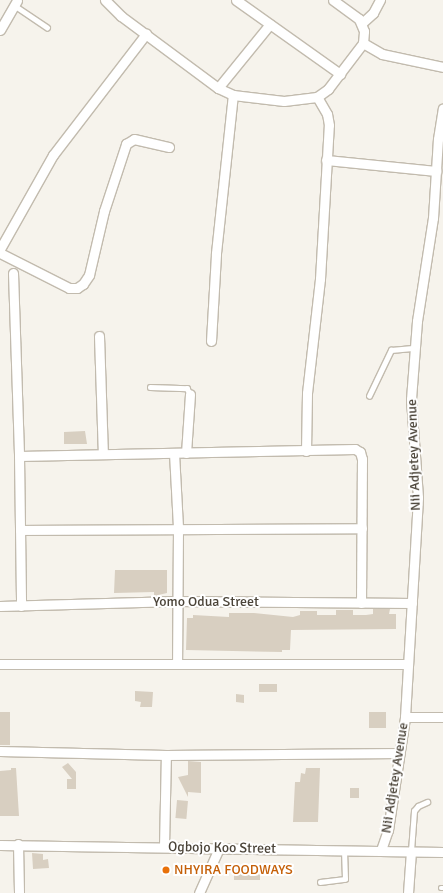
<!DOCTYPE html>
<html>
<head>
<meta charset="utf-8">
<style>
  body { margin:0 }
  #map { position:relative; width:443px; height:893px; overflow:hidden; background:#f6f3ec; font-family:Signika,sans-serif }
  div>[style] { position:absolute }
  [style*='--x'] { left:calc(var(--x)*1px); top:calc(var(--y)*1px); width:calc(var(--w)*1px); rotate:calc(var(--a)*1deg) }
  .building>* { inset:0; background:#d8cfc1; transform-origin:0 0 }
  .roads { filter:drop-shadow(1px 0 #c2bbae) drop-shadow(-1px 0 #c2bbae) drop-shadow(0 1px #c2bbae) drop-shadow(0 -1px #c2bbae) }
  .service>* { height:4.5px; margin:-2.25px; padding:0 2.25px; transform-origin:2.25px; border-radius:2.25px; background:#fff }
  .minor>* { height:9px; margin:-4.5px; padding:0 4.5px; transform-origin:4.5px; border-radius:4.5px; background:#fff }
  .dots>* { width:11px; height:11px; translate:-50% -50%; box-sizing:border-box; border:2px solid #fff; border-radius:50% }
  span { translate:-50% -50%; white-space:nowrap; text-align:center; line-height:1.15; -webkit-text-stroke:4px #fff; paint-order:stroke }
  .street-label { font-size:14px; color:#4b4439 }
  .food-label { font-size:14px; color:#c56008 }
  .left { translate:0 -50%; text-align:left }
</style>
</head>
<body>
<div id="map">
  <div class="building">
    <i style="clip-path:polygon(85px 431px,87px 444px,64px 444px,64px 432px)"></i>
    <i style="clip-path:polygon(115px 570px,167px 570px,167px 593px,154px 596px,154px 592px,114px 593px)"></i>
    <i style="clip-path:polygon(373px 609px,390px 609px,389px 614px,396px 614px,396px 629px,291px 630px,290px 650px,282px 650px,282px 652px,186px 650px,187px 618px,193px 618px,193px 615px,229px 617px,229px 613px,254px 613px,293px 617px,300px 615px,300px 611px,317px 611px,317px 615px,336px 615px,336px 610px,353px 610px,353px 615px,366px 615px,373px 614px)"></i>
    <i style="left:259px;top:684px;width:18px;height:8px"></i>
    <i style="clip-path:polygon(135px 691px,153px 692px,152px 707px,140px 707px,141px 702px,135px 701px)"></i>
    <i style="clip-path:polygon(236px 694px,244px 695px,244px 703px,236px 702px)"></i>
    <i style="left:0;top:712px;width:10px;height:33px"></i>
    <i style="left:386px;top:712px;width:16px;height:17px;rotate:90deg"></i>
    <i style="clip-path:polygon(188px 761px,201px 762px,201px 793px,188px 792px,188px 797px,178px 777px,188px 775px)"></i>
    <i style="clip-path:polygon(68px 763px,76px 772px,76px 789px,67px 789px,67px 779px,72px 779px,62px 767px)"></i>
    <i style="clip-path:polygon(11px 768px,16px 768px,19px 816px,0 816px,0 771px,11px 770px)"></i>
    <i style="clip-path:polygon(306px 768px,320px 768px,318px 822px,293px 822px,295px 782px,300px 782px,301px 773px,305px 774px)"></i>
    <i style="left:350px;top:788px;width:9px;height:10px"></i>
    <i style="left:177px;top:800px;width:11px;height:18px;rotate:5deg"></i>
    <i style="clip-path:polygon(32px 853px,43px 854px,43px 860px,48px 859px,49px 868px,33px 869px)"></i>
    <i style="left:260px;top:869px;width:11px;height:26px;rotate:90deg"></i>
  </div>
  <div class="roads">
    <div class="service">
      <i style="--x:14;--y:5;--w:40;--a:34"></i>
      <i style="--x:150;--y:387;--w:37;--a:2"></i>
      <i style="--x:187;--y:388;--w:7;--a:63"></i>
      <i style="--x:369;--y:396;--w:51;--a:-64.4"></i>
      <i style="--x:391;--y:350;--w:24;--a:-5"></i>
      <i style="--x:411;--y:851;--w:40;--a:-85.7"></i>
      <i style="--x:414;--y:811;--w:6;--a:-51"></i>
      <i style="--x:418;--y:806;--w:10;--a:-24"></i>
      <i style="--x:320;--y:882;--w:25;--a:-7"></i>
      <i style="--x:345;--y:879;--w:29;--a:-92"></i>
      <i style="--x:441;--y:888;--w:2;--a:0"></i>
    </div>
    <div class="minor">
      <i style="--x:105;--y:0;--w:23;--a:45"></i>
      <i style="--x:121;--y:16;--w:121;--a:36.6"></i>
      <i style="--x:218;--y:88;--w:17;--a:25"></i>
      <i style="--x:233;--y:95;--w:51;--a:6.7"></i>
      <i style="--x:284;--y:101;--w:33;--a:-7"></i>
      <i style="--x:317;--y:97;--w:14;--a:-36"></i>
      <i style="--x:328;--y:89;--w:58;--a:-52.7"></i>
      <i style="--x:363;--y:43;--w:12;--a:-85"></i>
      <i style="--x:364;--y:31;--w:13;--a:-113"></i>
      <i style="--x:359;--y:19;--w:32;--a:-144"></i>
      <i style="--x:236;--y:0;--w:128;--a:35.4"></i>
      <i style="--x:362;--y:23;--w:15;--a:-42"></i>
      <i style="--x:373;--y:13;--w:15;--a:-62"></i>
      <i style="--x:0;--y:30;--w:34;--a:-60"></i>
      <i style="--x:363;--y:43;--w:22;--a:30"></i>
      <i style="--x:382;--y:54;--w:62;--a:12"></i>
      <i style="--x:218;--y:88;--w:82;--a:-50.9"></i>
      <i style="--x:326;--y:160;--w:111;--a:5.7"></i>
      <i style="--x:0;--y:249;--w:108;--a:-60.6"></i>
      <i style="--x:53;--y:155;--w:153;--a:-52.5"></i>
      <i style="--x:0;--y:253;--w:77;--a:26.9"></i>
      <i style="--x:69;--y:288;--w:8;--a:0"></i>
      <i style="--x:77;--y:288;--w:7;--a:-34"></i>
      <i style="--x:83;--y:284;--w:11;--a:-56"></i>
      <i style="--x:89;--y:275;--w:66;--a:-76.8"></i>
      <i style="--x:104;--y:211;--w:71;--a:-71.8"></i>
      <i style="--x:126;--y:144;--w:9;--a:-32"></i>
      <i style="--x:134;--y:139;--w:36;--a:13"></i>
      <i style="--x:13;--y:273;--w:183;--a:88.1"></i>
      <i style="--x:19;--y:456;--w:150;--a:89.2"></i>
      <i style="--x:99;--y:336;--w:118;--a:88.1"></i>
      <i style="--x:211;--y:341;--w:88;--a:-86.7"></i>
      <i style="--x:216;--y:253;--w:159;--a:-83.9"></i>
      <i style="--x:306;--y:451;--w:58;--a:-89"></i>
      <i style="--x:307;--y:393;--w:115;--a:-83.5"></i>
      <i style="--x:320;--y:279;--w:154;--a:-86.7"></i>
      <i style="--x:329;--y:125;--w:11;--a:-100"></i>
      <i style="--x:327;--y:114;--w:20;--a:-120"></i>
      <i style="--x:174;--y:453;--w:75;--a:86.9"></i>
      <i style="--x:178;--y:528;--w:134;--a:90.4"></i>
      <i style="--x:186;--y:453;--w:59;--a:-86.1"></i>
      <i style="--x:19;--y:456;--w:336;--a:-1.2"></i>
      <i style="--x:355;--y:449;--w:6;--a:31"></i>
      <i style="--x:360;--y:452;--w:7;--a:74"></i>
      <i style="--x:362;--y:459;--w:144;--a:90.4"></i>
      <i style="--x:20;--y:530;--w:342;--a:-0.3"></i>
      <i style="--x:0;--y:606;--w:177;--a:-1.6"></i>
      <i style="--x:177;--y:601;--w:235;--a:0.5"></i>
      <i style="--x:0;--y:664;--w:408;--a:0"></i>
      <i style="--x:405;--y:717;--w:38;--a:0"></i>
      <i style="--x:0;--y:751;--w:166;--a:1.4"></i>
      <i style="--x:166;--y:755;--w:233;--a:-0.5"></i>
      <i style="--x:18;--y:844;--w:49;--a:88.8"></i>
      <i style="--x:0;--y:845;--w:443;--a:0.9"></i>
      <i style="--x:164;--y:847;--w:92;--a:-88.8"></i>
      <i style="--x:381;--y:850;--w:21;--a:-71"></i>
      <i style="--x:388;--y:830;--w:114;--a:-81.4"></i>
      <i style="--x:405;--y:717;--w:220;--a:-86.6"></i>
      <i style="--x:418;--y:497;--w:98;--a:-94.1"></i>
      <i style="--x:411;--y:399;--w:78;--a:-85.6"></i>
      <i style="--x:417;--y:321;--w:104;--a:-81.2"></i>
      <i style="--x:433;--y:218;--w:79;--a:-86.4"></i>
      <i style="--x:438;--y:139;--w:31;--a:-81"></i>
      <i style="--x:199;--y:893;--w:49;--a:-66"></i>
      <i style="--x:408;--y:893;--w:42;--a:-85.9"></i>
    </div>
  </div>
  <div class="dots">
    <i style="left:166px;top:870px;background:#e8710a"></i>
  </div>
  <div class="street-label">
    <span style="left:414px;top:455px;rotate:-92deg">Nii Adjetey Avenue</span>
    <span style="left:206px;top:602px">Yomo Odua Street</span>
    <span style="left:395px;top:778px;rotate:-81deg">Nii Adjetey Avenue</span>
    <span style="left:222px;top:848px;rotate:1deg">Ogbojo Koo Street</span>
  </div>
  <div class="food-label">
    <span class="left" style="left:174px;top:870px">NHYIRA FOODWAYS</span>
  </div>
</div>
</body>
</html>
